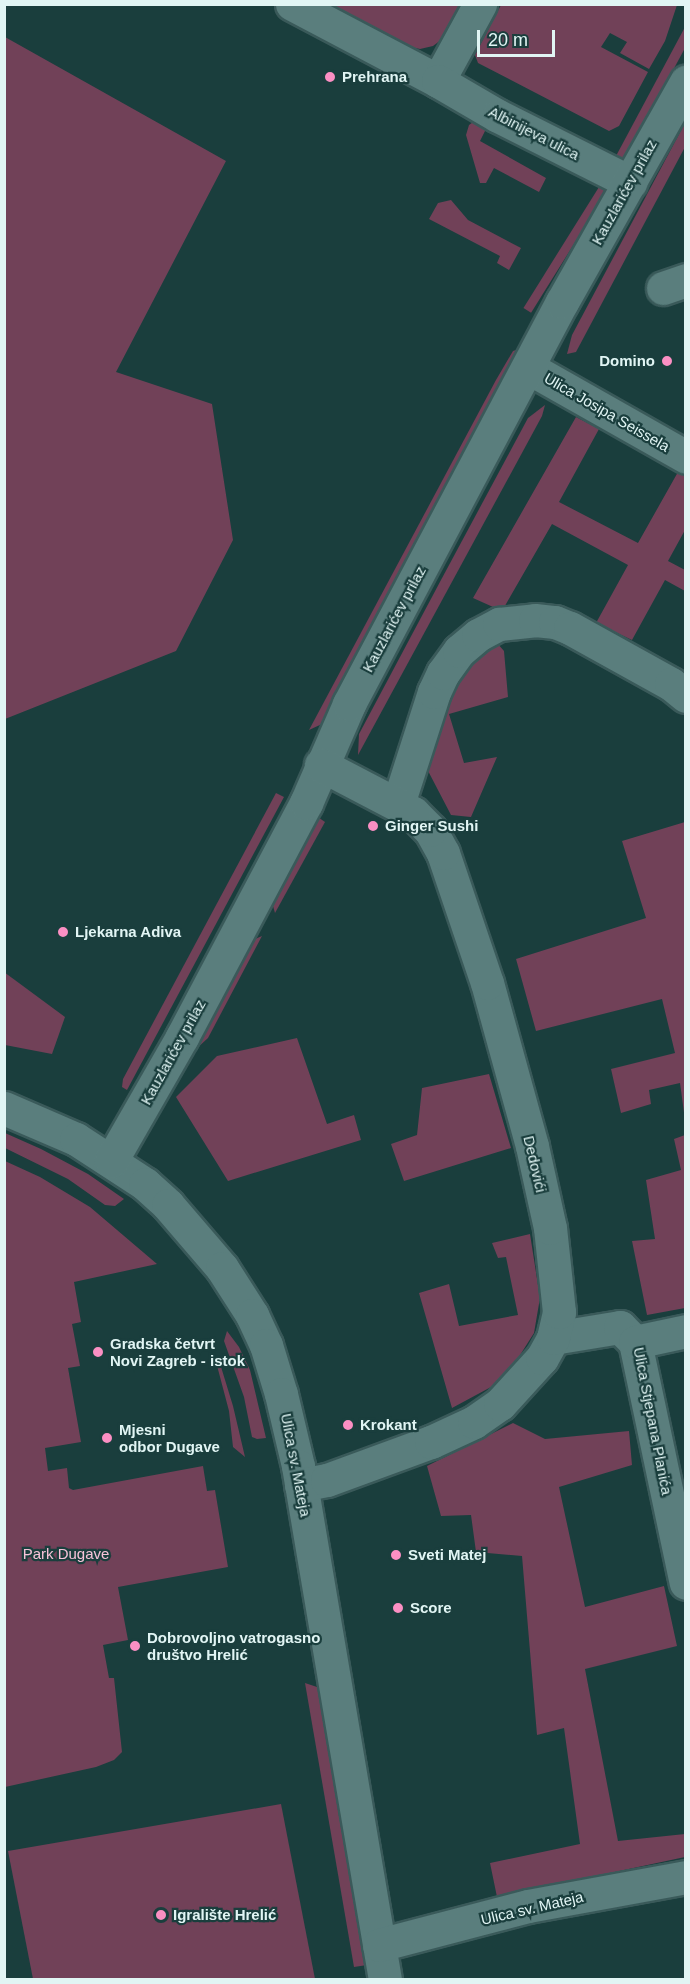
<!DOCTYPE html>
<html>
<head>
<meta charset="utf-8">
<style>
  body { margin:0 }
  #map { position:relative; width:690px; height:1984px; overflow:hidden; background:#1a3e3d; font-family:Arial,sans-serif }
  div>[style] { position:absolute }
  [style*='--x'] { left:calc(var(--x)*1px); top:calc(var(--y)*1px); width:calc(var(--w)*1px); rotate:calc(var(--a)*1deg) }
  .green>* { inset:0; background:#714158; transform-origin:0 0 }
  .roads { filter:drop-shadow(2px 0 #3a5a5a) drop-shadow(-2px 0 #3a5a5a) drop-shadow(0 2px #3a5a5a) drop-shadow(0 -2px #3a5a5a) }
  .minor>* { height:33px; margin:-16.5px; padding:0 16.5px; transform-origin:16.5px; border-radius:16.5px; background:#5a7e7d }
  .dots>* { width:16px; height:16px; translate:-50% -50%; box-sizing:border-box; border:3px solid #1a3e3d; border-radius:50% }
  span { translate:-50% -50%; white-space:nowrap; text-align:center; line-height:1.15; -webkit-text-stroke:4.5px #1a3e3d; paint-order:stroke }
  .poi-label { font-size:15px; color:#e1f5f4; font-weight:700 }
  .left { translate:0 -50%; text-align:left }
  .right { translate:-100% -50%; text-align:right }
  .street-label { font-size:15px; color:#e1f5f4 }
  .park-label { font-size:15px; color:#f6c3d9 }
  .frame { position:absolute; inset:0; border:6px solid #e1f5f4; pointer-events:none }
  .scale { position:absolute; left:477px; top:30px; width:78px; height:27px; box-sizing:border-box; border:3px solid #e1f5f4; border-top:0; padding-left:8px; font-size:18px; line-height:21px; white-space:nowrap; color:#e1f5f4; -webkit-text-stroke:4px #1a3e3d; paint-order:stroke }
</style>
</head>
<body>
<div id="map">
  <div class="green">
    <i style="clip-path:polygon(328px 5px,460px 4px,460px 5px,441px 40px,433px 46px,420px 49px,411px 47px)"></i>
    <i style="clip-path:polygon(501px 5px,501px 4px,677px 5px,665px 41px,649px 69px,620px 53px,627px 42px,610px 33px,601px 47px,648px 72px,619px 126px,609px 131px,478px 63px,475px 55px)"></i>
    <i style="clip-path:polygon(685px 27px,685px 48px,624px 161px,616px 156px)"></i>
    <i style="clip-path:polygon(5px 37px,226px 161px,116px 372px,212px 404px,233px 540px,176px 651px,5px 719px)"></i>
    <i style="clip-path:polygon(476px 120px,487px 127px,480px 141px,546px 178px,539px 192px,494px 168px,486px 183px,480px 183px,466px 135px,469px 125px)"></i>
    <i style="clip-path:polygon(685px 123px,685px 147px,576px 352px,567px 354px,572px 335px)"></i>
    <i style="left:604px;top:179px;width:9px;height:152px;rotate:32deg"></i>
    <i style="clip-path:polygon(451px 200px,468px 220px,521px 248px,509px 270px,497px 263px,500px 256px,429px 219px,438px 203px)"></i>
    <i style="clip-path:polygon(519px 349px,322px 724px,309px 730px,496px 380px,513px 351px)"></i>
    <i style="clip-path:polygon(545px 405px,542px 416px,358px 755px,359px 734px,441px 580px,528px 418px)"></i>
    <i style="clip-path:polygon(576px 417px,599px 429px,559px 502px,638px 543px,678px 472px,685px 476px,685px 530px,668px 561px,685px 570px,685px 591px,665px 580px,632px 640px,596px 623px,628px 565px,552px 524px,502px 611px,473px 598px)"></i>
    <i style="clip-path:polygon(497px 643px,504px 651px,508px 697px,449px 714px,464px 763px,497px 757px,471px 817px,451px 815px,426px 767px,454px 687px,474px 662px)"></i>
    <i style="clip-path:polygon(276px 793px,284px 797px,127px 1090px,122px 1087px,123px 1079px)"></i>
    <i style="clip-path:polygon(315px 815px,325px 822px,275px 913px,271px 899px)"></i>
    <i style="clip-path:polygon(685px 822px,685px 1120px,680px 1083px,649px 1090px,651px 1104px,621px 1113px,611px 1069px,675px 1053px,662px 999px,536px 1031px,516px 959px,646px 918px,622px 841px)"></i>
    <i style="clip-path:polygon(262px 936px,208px 1038px,183px 1061px,248px 942px)"></i>
    <i style="clip-path:polygon(4px 972px,65px 1017px,52px 1054px,5px 1045px)"></i>
    <i style="clip-path:polygon(297px 1038px,327px 1124px,354px 1115px,361px 1140px,228px 1181px,176px 1097px,217px 1056px)"></i>
    <i style="clip-path:polygon(489px 1074px,511px 1148px,404px 1181px,391px 1144px,417px 1135px,422px 1088px)"></i>
    <i style="clip-path:polygon(5px 1133px,41px 1149px,88px 1174px,124px 1199px,115px 1206px,105px 1205px,68px 1179px,5px 1148px)"></i>
    <i style="clip-path:polygon(685px 1135px,685px 1308px,647px 1315px,632px 1241px,655px 1239px,646px 1180px,681px 1170px,674px 1139px)"></i>
    <i style="clip-path:polygon(5px 1161px,40px 1177px,90px 1207px,157px 1264px,74px 1282px,81px 1322px,72px 1324px,80px 1366px,68px 1368px,81px 1442px,45px 1448px,48px 1471px,67px 1468px,69px 1488px,73px 1490px,203px 1466px,207px 1491px,215px 1490px,228px 1567px,118px 1587px,128px 1640px,103px 1645px,109px 1678px,114px 1678px,122px 1752px,114px 1760px,96px 1767px,5px 1787px)"></i>
    <i style="clip-path:polygon(530px 1234px,540px 1298px,534px 1333px,515px 1363px,491px 1387px,452px 1408px,419px 1293px,449px 1284px,459px 1326px,518px 1315px,506px 1257px,498px 1258px,492px 1243px)"></i>
    <i style="clip-path:polygon(227px 1331px,239px 1347px,250px 1370px,266px 1438px,257px 1439px,252px 1437px,244px 1397px,224px 1341px)"></i>
    <i style="clip-path:polygon(218px 1357px,233px 1406px,245px 1457px,233px 1447px,229px 1411px,215px 1358px)"></i>
    <i style="clip-path:polygon(513px 1423px,545px 1439px,629px 1431px,632px 1465px,559px 1487px,585px 1607px,664px 1586px,677px 1646px,585px 1669px,618px 1841px,685px 1834px,685px 1857px,497px 1897px,490px 1863px,580px 1844px,564px 1728px,537px 1735px,522px 1556px,476px 1552px,471px 1515px,441px 1516px,427px 1466px)"></i>
    <i style="clip-path:polygon(305px 1683px,317px 1687px,320px 1695px,367px 1965px,354px 1967px)"></i>
    <i style="clip-path:polygon(281px 1804px,315px 1979px,33px 1979px,8px 1851px)"></i>
  </div>
  <div class="roads">
    <div class="minor">
      <i style="--x:292;--y:4;--w:165;--a:27.8"></i>
      <i style="--x:438;--y:81;--w:88;--a:-61.4"></i>
      <i style="--x:438;--y:81;--w:69;--a:30.3"></i>
      <i style="--x:498;--y:116;--w:148;--a:26.6"></i>
      <i style="--x:663;--y:288;--w:24;--a:-19"></i>
      <i style="--x:529;--y:368;--w:180;--a:29.5"></i>
      <i style="--x:398;--y:804;--w:118;--a:-72.2"></i>
      <i style="--x:434;--y:692;--w:21;--a:-65"></i>
      <i style="--x:443;--y:673;--w:27;--a:-54"></i>
      <i style="--x:459;--y:651;--w:25;--a:-40"></i>
      <i style="--x:478;--y:635;--w:24;--a:-28"></i>
      <i style="--x:499;--y:624;--w:36;--a:-6"></i>
      <i style="--x:535;--y:620;--w:20;--a:6"></i>
      <i style="--x:555;--y:622;--w:16;--a:22"></i>
      <i style="--x:570;--y:628;--w:115;--a:29"></i>
      <i style="--x:671;--y:684;--w:19;--a:39"></i>
      <i style="--x:4;--y:1108;--w:78;--a:23.3"></i>
      <i style="--x:76;--y:1139;--w:82;--a:33.1"></i>
      <i style="--x:145;--y:1184;--w:31;--a:42"></i>
      <i style="--x:168;--y:1205;--w:83;--a:49.4"></i>
      <i style="--x:222;--y:1268;--w:56;--a:57.4"></i>
      <i style="--x:252;--y:1315;--w:33;--a:65"></i>
      <i style="--x:266;--y:1345;--w:51;--a:73"></i>
      <i style="--x:281;--y:1394;--w:74;--a:76.7"></i>
      <i style="--x:298;--y:1466;--w:521;--a:80.39"></i>
      <i style="--x:111;--y:1161;--w:143;--a:-60.2"></i>
      <i style="--x:182;--y:1037;--w:265;--a:-62.1"></i>
      <i style="--x:306;--y:803;--w:108;--a:-66.5"></i>
      <i style="--x:349;--y:704;--w:455;--a:-62.1"></i>
      <i style="--x:562;--y:302;--w:253;--a:-60.6"></i>
      <i style="--x:553;--y:1338;--w:68;--a:-9.3"></i>
      <i style="--x:620;--y:1327;--w:21;--a:45"></i>
      <i style="--x:635;--y:1342;--w:246;--a:78.1"></i>
      <i style="--x:635;--y:1342;--w:52;--a:-12.2"></i>
      <i style="--x:301;--y:1485;--w:26;--a:-11"></i>
      <i style="--x:327;--y:1480;--w:111;--a:-20.1"></i>
      <i style="--x:431;--y:1442;--w:47;--a:-24.9"></i>
      <i style="--x:474;--y:1422;--w:32;--a:-35"></i>
      <i style="--x:500;--y:1404;--w:62;--a:-47.6"></i>
      <i style="--x:542;--y:1358;--w:23;--a:-61"></i>
      <i style="--x:553;--y:1338;--w:27;--a:-77"></i>
      <i style="--x:559;--y:1312;--w:84;--a:-96.1"></i>
      <i style="--x:550;--y:1228;--w:84;--a:-102.4"></i>
      <i style="--x:532;--y:1146;--w:169;--a:-105.4"></i>
      <i style="--x:487;--y:983;--w:137;--a:-108.7"></i>
      <i style="--x:443;--y:853;--w:26;--a:-119"></i>
      <i style="--x:430;--y:830;--w:24;--a:-135"></i>
      <i style="--x:413;--y:813;--w:104;--a:-152.4"></i>
      <i style="--x:379;--y:1945;--w:154;--a:-14.7"></i>
      <i style="--x:528;--y:1906;--w:161;--a:-10.4"></i>
    </div>
  </div>
  <div class="dots">
    <i style="left:330px;top:77px;background:#fb8fc3"></i>
    <i style="left:667px;top:361px;background:#fb8fc3"></i>
    <i style="left:373px;top:826px;background:#fb8fc3"></i>
    <i style="left:63px;top:932px;background:#fb8fc3"></i>
    <i style="left:98px;top:1352px;background:#fb8fc3"></i>
    <i style="left:348px;top:1425px;background:#fb8fc3"></i>
    <i style="left:107px;top:1438px;background:#fb8fc3"></i>
    <i style="left:396px;top:1555px;background:#fb8fc3"></i>
    <i style="left:398px;top:1608px;background:#fb8fc3"></i>
    <i style="left:135px;top:1646px;background:#fb8fc3"></i>
    <i style="left:161px;top:1915px;background:#fb8fc3"></i>
  </div>
  <div class="poi-label">
    <span class="left" style="left:342px;top:77px">Prehrana</span>
    <span class="right" style="left:655px;top:361px">Domino</span>
    <span class="left" style="left:385px;top:826px">Ginger Sushi</span>
    <span class="left" style="left:75px;top:932px">Ljekarna Adiva</span>
    <span class="left" style="left:110px;top:1352px">Gradska četvrt<br>Novi Zagreb - istok</span>
    <span class="left" style="left:360px;top:1425px">Krokant</span>
    <span class="left" style="left:119px;top:1438px">Mjesni<br>odbor Dugave</span>
    <span class="left" style="left:408px;top:1555px">Sveti Matej</span>
    <span class="left" style="left:410px;top:1608px">Score</span>
    <span class="left" style="left:147px;top:1646px">Dobrovoljno vatrogasno<br>društvo Hrelić</span>
    <span class="left" style="left:173px;top:1915px">Igralište Hrelić</span>
  </div>
  <div class="street-label">
    <span style="left:534px;top:133px;rotate:27deg">Albinijeva ulica</span>
    <span style="left:624px;top:192px;rotate:-61deg">Kauzlarićev prilaz</span>
    <span style="left:607px;top:412px;rotate:30deg">Ulica Josipa Seissela</span>
    <span style="left:394px;top:619px;rotate:-62deg">Kauzlarićev prilaz</span>
    <span style="left:173px;top:1052px;rotate:-61deg">Kauzlarićev prilaz</span>
    <span style="left:535px;top:1164px;rotate:77deg">Dedovići</span>
    <span style="left:653px;top:1421px;rotate:79deg">Ulica Stjepana Planića</span>
    <span style="left:296px;top:1465px;rotate:79deg">Ulica sv. Mateja</span>
    <span style="left:532px;top:1908px;rotate:-13deg">Ulica sv. Mateja</span>
  </div>
  <div class="park-label">
    <span style="left:66px;top:1554px">Park Dugave</span>
  </div>
  <div class="frame"></div>
  <div class="scale">20 m</div>
</div>
</body>
</html>
